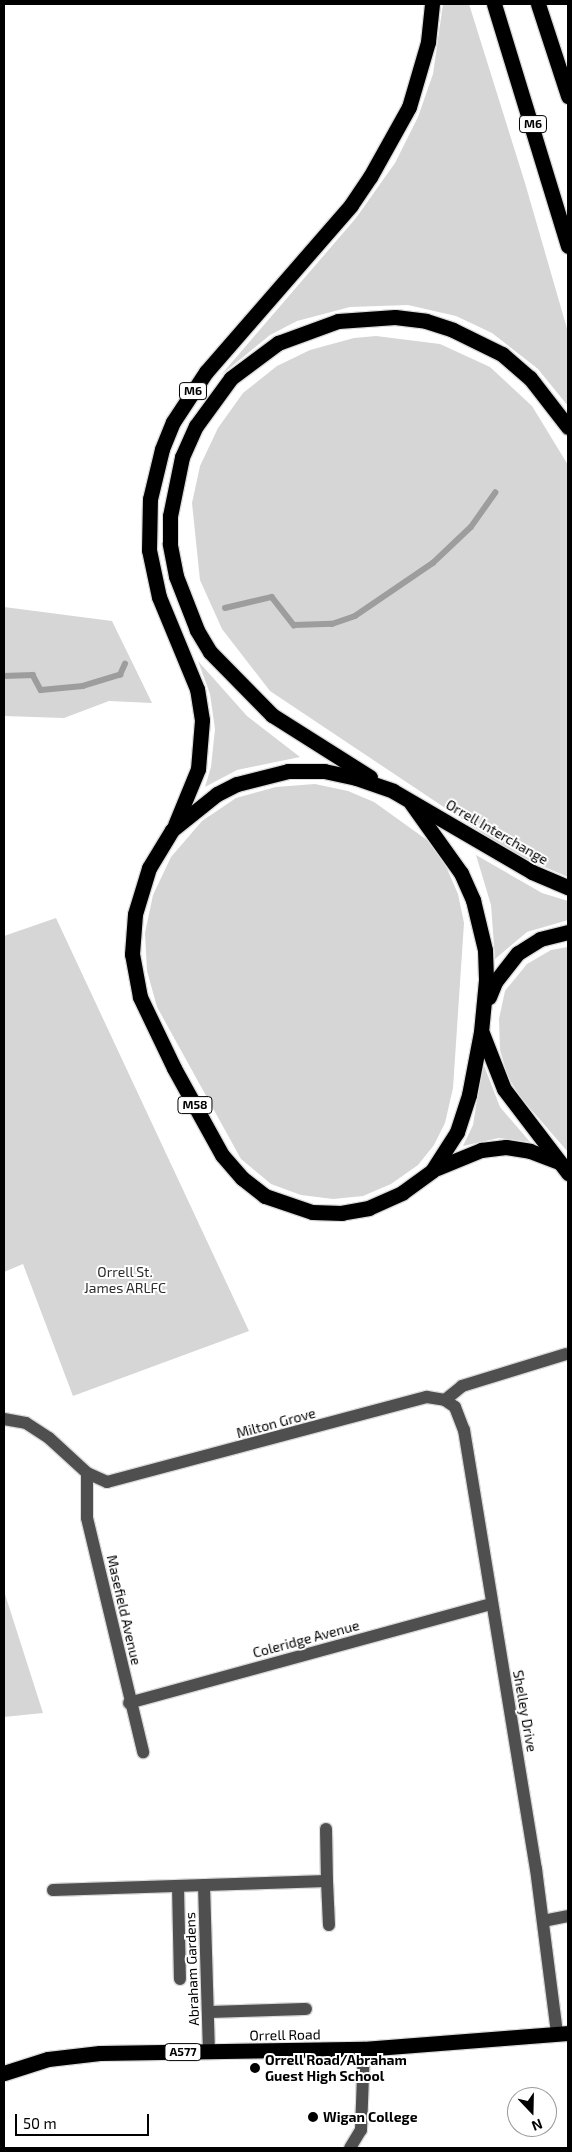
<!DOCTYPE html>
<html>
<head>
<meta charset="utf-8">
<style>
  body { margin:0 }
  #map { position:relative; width:572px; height:2152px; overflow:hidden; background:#fff; font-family:"Exo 2",sans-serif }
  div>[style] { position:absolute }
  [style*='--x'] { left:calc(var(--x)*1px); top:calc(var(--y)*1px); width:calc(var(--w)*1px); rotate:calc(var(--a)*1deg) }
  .green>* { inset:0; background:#d6d6d6 }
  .stream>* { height:5.5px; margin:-2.75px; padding:0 2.75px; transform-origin:2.75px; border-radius:2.75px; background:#9d9d9d }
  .roads { filter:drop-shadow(1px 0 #dbdbdb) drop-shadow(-1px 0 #dbdbdb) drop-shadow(0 1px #dbdbdb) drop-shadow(0 -1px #dbdbdb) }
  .minor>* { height:12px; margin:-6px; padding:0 6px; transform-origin:6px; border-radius:6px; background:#4f4f4f }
  .highway>* { height:15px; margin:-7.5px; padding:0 7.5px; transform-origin:7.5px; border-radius:7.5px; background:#000 }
  .dots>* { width:14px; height:14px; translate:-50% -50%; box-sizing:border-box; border:2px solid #fff; border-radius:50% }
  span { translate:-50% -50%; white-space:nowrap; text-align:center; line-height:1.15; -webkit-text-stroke:4px #fff; paint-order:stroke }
  .shield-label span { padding:1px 4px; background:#fff; border:1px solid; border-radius:4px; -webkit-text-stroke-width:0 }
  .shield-label { font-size:12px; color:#000; font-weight:700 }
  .street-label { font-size:14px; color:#000 }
  .park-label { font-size:14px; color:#2d2d2d }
  .poi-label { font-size:14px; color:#000; font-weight:700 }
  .left { translate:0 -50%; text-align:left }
  .frame { position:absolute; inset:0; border:5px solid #000; pointer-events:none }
  .north { position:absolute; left:507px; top:2087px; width:50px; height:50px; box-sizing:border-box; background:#fff; border:1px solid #999; border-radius:50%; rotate:159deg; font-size:14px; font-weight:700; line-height:20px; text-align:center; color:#000 }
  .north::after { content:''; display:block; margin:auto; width:18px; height:22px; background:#000; clip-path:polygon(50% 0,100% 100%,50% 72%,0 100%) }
  .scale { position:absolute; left:15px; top:2114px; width:134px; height:22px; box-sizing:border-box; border:2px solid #000; border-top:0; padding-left:6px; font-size:15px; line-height:18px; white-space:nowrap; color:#000; -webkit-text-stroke:4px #fff; paint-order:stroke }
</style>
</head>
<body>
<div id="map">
  <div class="green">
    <i style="clip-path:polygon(443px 4px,469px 4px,525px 183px,568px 332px,568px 406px,538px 369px,492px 333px,456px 316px,408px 305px,350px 307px,297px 321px,270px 335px,221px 375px,356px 218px,395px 163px,418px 117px,433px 74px)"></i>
    <i style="clip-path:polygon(376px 336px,440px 344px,490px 367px,532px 406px,568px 465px,568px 877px,514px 854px,270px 691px,222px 629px,200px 580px,192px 503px,200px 466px,218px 428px,243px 393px,277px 366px,310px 350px,354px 338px)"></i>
    <i style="clip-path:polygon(4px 607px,112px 621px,152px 703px,109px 701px,64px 718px,4px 716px)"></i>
    <i style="clip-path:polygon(198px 661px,247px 716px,300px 757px,237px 770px,205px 787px,211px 767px,215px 729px,210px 694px)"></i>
    <i style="clip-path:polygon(315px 784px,348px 791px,374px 802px,427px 840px,445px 864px,458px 894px,464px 923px,453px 1088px,445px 1123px,434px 1145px,418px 1165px,391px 1184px,363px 1196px,333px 1199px,301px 1195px,271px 1184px,241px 1159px,157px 1007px,147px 971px,145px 933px,153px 895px,171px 857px,202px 821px,236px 798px,276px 787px)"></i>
    <i style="clip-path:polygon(476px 855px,542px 893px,568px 901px,568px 920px,527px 932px,495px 959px,491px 905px)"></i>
    <i style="clip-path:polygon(56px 918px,249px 1331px,73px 1396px,23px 1264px,4px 1272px,4px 936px)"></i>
    <i style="clip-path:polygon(568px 947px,568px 1152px,521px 1098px,508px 1077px,500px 1050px,499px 1019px,505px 991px,527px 964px,551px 950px)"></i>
    <i style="clip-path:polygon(483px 1063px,500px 1107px,530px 1142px,499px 1138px,463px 1146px,473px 1125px)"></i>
    <i style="clip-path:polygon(4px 1591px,43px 1713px,4px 1717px)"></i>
  </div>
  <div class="stream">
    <i style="--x:225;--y:608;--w:48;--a:-13.2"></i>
    <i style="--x:272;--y:597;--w:36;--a:52"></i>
    <i style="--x:294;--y:625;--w:38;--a:-2"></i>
    <i style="--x:332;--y:624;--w:24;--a:-19"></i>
    <i style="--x:355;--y:616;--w:94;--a:-34.2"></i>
    <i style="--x:433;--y:563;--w:52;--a:-43.5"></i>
    <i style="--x:471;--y:527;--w:42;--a:-54.8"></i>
    <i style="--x:4;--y:676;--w:29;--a:-2"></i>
    <i style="--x:33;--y:675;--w:17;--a:62"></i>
    <i style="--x:41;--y:690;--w:42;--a:-5.4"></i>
    <i style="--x:83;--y:686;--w:39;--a:-17"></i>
    <i style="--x:120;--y:675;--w:12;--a:-66"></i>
  </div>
  <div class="roads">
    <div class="minor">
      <i style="--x:445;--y:1400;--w:12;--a:35"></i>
      <i style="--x:455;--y:1407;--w:25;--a:69"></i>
      <i style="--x:464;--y:1430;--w:445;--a:80.7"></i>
      <i style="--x:536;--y:1869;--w:166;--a:82.7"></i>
      <i style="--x:4;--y:1419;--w:22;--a:10"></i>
      <i style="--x:26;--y:1423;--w:27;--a:33"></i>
      <i style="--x:49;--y:1438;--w:52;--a:42.6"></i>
      <i style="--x:87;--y:1473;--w:22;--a:24"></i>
      <i style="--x:107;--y:1482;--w:331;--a:-14.9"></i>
      <i style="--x:427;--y:1397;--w:18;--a:9"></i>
      <i style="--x:445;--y:1400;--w:22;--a:-39"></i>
      <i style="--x:462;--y:1386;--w:109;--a:-17.1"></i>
      <i style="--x:87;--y:1473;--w:45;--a:90"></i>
      <i style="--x:87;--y:1518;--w:241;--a:76.5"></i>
      <i style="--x:129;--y:1703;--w:375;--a:-15.3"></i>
      <i style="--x:326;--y:1829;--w:52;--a:88.9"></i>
      <i style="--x:204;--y:1885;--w:167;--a:88.3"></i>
      <i style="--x:178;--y:1886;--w:93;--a:88.8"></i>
      <i style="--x:53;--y:1890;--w:274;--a:-1.9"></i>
      <i style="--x:327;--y:1881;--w:44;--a:87.4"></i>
      <i style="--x:543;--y:1921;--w:25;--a:-11"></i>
      <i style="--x:208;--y:2012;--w:98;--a:-1.8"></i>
      <i style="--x:350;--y:2148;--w:21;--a:-59"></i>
      <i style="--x:361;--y:2130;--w:81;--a:-87.9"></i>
    </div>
    <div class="highway">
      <i style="--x:494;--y:4;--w:253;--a:73"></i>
      <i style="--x:538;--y:4;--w:97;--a:71.9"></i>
      <i style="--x:370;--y:777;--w:116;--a:-147.7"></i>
      <i style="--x:272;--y:715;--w:88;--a:-134.5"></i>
      <i style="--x:210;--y:652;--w:26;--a:-121"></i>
      <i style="--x:197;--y:630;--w:58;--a:-111.3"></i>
      <i style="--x:176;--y:576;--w:33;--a:-101"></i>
      <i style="--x:170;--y:544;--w:28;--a:-90"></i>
      <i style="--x:170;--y:516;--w:60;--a:-78.5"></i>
      <i style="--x:182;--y:457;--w:34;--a:-66"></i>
      <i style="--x:196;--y:426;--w:59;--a:-53.9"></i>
      <i style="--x:231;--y:378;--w:59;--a:-36.7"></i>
      <i style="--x:278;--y:343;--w:64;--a:-20.1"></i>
      <i style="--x:338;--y:321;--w:57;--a:-4"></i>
      <i style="--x:395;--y:317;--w:31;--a:7"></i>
      <i style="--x:426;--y:321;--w:28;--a:18"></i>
      <i style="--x:453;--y:330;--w:55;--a:26.1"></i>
      <i style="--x:502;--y:354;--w:37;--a:41"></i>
      <i style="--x:530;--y:378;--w:62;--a:52.2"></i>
      <i style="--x:411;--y:803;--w:86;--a:54.5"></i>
      <i style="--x:461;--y:873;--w:30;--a:66"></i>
      <i style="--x:473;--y:900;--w:51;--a:76.5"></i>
      <i style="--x:485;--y:950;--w:30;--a:88"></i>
      <i style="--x:486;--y:980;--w:52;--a:95.5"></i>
      <i style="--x:481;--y:1032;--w:64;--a:100.8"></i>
      <i style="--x:469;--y:1095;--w:39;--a:108"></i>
      <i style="--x:457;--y:1132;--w:46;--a:122.7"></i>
      <i style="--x:432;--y:1171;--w:37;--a:144"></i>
      <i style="--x:402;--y:1193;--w:36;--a:156"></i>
      <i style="--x:369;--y:1208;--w:27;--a:170"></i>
      <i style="--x:342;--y:1213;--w:30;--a:-178"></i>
      <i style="--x:312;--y:1212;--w:50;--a:-161.2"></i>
      <i style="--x:265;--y:1196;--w:29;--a:-142"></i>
      <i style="--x:242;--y:1178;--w:30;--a:-131"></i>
      <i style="--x:222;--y:1155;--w:99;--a:-118.9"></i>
      <i style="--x:174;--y:1068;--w:79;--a:-115.6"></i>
      <i style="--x:140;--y:997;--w:44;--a:-100.5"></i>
      <i style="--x:132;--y:954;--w:40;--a:-85.7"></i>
      <i style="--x:135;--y:914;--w:48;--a:-73.1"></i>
      <i style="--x:149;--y:868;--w:44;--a:-58.8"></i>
      <i style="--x:172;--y:830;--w:58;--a:-38.7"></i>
      <i style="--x:217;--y:794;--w:22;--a:-27"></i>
      <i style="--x:237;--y:784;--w:53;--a:-14.3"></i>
      <i style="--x:288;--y:771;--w:36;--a:0"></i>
      <i style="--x:324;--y:771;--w:33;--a:12"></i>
      <i style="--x:356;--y:778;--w:39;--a:19"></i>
      <i style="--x:393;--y:791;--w:161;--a:30.2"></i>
      <i style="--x:532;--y:872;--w:39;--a:23"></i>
      <i style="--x:175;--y:825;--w:61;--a:-67.7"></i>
      <i style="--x:198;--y:769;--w:49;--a:-85.3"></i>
      <i style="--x:202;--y:720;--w:31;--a:-99"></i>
      <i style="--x:197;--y:689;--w:100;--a:-112.4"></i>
      <i style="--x:159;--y:597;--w:48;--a:-102"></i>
      <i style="--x:149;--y:550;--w:51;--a:-88.9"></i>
      <i style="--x:150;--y:499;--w:51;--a:-76.5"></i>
      <i style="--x:162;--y:449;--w:29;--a:-68"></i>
      <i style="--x:173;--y:422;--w:60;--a:-56.6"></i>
      <i style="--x:206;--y:372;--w:221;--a:-49"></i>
      <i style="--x:351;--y:205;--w:34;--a:-56"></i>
      <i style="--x:370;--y:177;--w:80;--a:-60.9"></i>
      <i style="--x:409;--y:107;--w:68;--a:-73.7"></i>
      <i style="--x:428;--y:42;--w:38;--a:-84"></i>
      <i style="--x:489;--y:997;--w:16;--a:-68"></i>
      <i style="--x:495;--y:982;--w:37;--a:-52"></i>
      <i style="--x:518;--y:953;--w:26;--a:-32"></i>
      <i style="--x:540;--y:939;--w:29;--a:-14"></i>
      <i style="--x:482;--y:1033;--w:60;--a:68.6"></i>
      <i style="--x:504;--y:1089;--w:106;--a:52.7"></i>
      <i style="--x:437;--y:1168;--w:48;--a:-22.2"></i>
      <i style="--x:481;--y:1150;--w:25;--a:-7"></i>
      <i style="--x:506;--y:1147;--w:24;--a:9"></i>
      <i style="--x:530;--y:1151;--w:31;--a:21"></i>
      <i style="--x:4;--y:2073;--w:46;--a:-17.7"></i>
      <i style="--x:48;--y:2059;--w:52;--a:-6.6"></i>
      <i style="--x:100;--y:2053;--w:264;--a:-0.9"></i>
      <i style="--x:364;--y:2049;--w:205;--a:-4.5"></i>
    </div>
  </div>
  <div class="dots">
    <i style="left:255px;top:2068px;background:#000"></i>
    <i style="left:313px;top:2117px;background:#000"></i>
  </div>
  <div class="shield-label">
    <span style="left:533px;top:124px">M6</span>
    <span style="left:193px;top:391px">M6</span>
    <span style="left:195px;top:1105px">M58</span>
    <span style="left:183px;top:2052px">A577</span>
  </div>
  <div class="street-label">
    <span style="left:497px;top:832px;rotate:30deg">Orrell Interchange</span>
    <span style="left:276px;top:1423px;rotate:-15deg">Milton Grove</span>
    <span style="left:124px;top:1610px;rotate:77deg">Masefield Avenue</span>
    <span style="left:306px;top:1639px;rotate:-15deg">Coleridge Avenue</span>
    <span style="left:525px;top:1711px;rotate:80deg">Shelley Drive</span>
    <span style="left:192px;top:1969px;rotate:-92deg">Abraham Gardens</span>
    <span style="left:285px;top:2035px;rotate:-1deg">Orrell Road</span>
  </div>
  <div class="park-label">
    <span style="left:125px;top:1280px">Orrell St.<br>James ARLFC</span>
  </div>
  <div class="poi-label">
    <span class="left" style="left:265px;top:2068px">Orrell Road/Abraham<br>Guest High School</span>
    <span class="left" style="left:323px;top:2117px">Wigan College</span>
  </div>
  <div class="frame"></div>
  <div class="north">N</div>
  <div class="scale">50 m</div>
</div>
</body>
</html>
